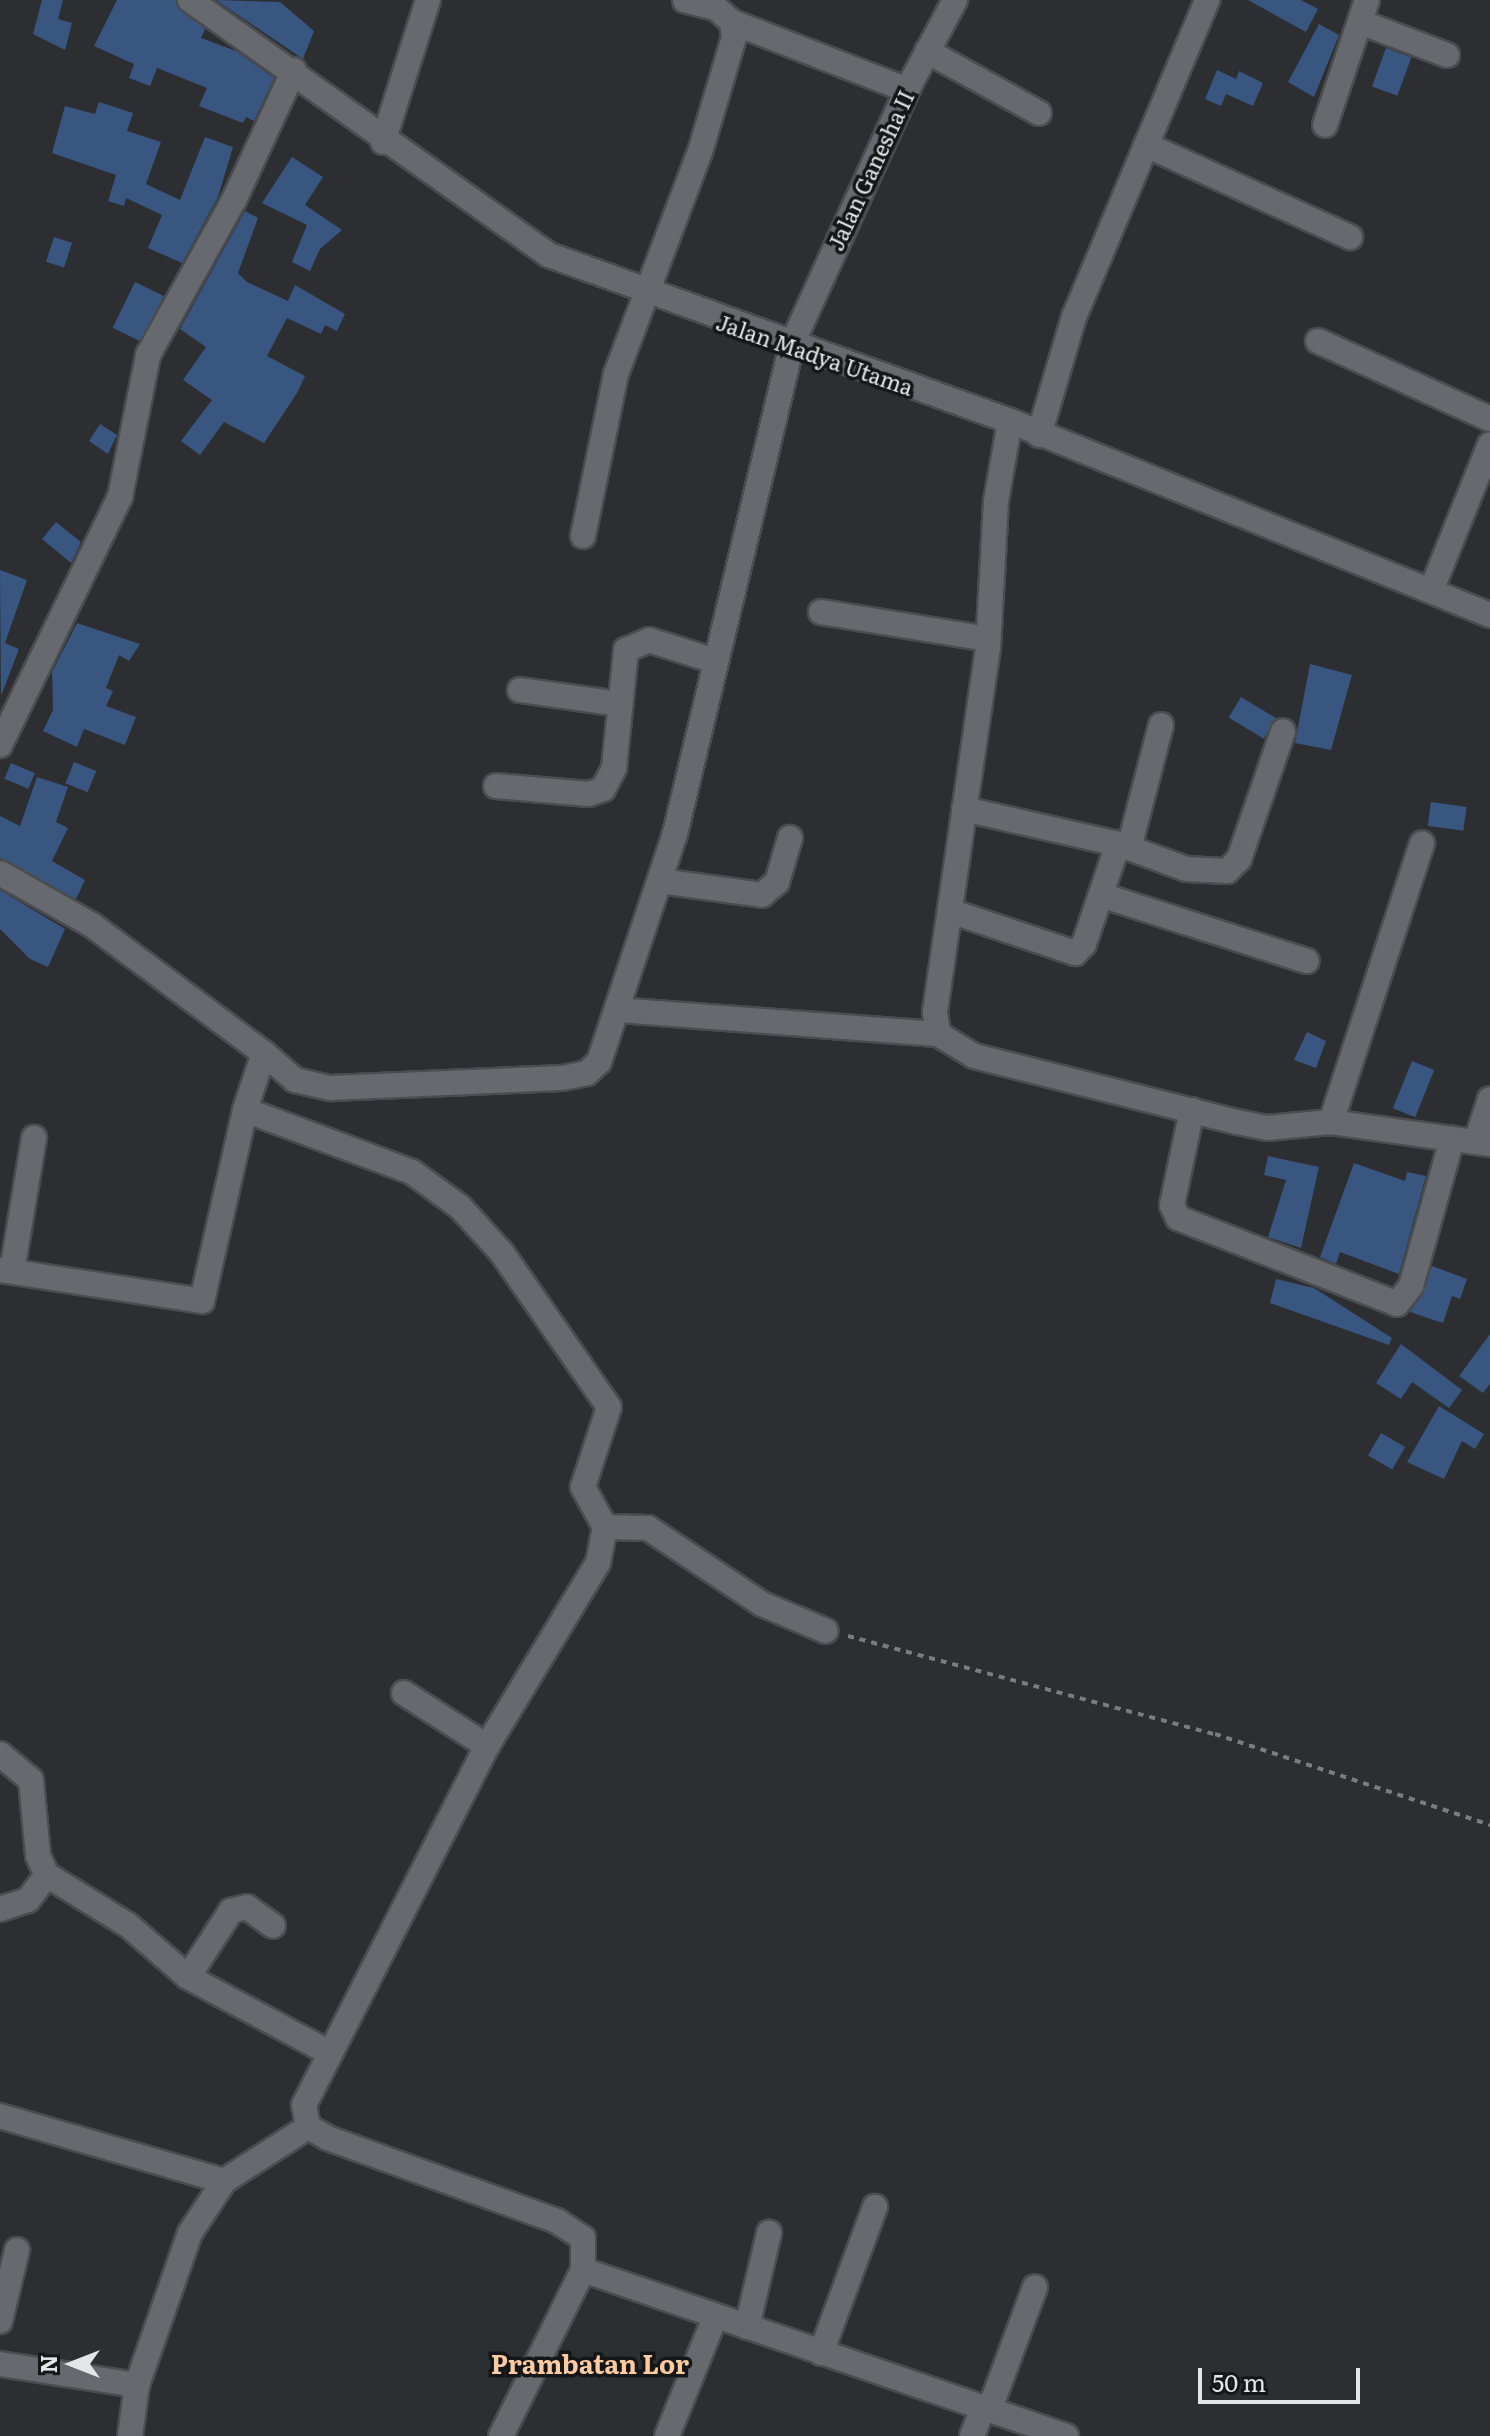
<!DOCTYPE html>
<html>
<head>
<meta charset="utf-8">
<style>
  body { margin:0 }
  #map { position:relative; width:1490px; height:2436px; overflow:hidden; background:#2c2e32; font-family:Literata,serif }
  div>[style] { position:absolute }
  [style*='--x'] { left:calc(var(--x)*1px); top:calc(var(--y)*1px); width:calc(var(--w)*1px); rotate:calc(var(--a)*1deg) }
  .building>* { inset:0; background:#395681; transform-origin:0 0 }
  .path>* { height:4px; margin-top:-2px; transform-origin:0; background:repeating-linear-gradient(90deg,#7a7c80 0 6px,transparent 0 12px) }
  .roads { filter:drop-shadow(2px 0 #4a4c4f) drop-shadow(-2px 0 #4a4c4f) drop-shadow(0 2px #4a4c4f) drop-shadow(0 -2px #4a4c4f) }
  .minor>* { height:24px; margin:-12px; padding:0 12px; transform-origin:12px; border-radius:12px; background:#66696e }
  span { translate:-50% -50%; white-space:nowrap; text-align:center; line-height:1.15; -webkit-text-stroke:7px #151618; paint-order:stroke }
  .street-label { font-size:22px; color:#e3e5e7 }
  .quarter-label { font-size:26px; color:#fdcaa1; font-weight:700 }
  .north { position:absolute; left:32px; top:2324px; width:80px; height:80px; -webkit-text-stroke:6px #151618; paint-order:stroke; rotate:270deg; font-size:22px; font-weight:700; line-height:32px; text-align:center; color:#e3e5e7 }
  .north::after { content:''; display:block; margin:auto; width:28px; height:36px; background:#e3e5e7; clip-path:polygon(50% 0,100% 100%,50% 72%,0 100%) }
  .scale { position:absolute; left:1198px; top:2368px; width:162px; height:36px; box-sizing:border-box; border:4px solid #e3e5e7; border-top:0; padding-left:10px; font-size:24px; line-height:28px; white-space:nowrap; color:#e3e5e7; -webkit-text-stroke:6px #151618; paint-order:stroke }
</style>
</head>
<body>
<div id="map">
  <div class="building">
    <i style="clip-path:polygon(42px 0,63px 0,58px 19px,72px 23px,65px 50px,33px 34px)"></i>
    <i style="clip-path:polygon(117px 0,175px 0,205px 29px,201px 38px,236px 51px,274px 78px,254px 121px,246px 117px,243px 123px,199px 106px,207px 88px,157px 68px,150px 86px,129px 78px,134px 64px,94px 46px)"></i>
    <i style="clip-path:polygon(216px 0,280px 2px,314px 31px,303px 59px)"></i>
    <i style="clip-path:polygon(1248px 0,1301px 0,1318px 9px,1306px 32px)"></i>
    <i style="clip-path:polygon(1319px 24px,1339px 35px,1314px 97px,1288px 82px)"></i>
    <i style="left:1386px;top:48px;width:27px;height:41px;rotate:20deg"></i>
    <i style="clip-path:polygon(1217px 70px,1236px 79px,1239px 71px,1263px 83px,1253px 106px,1226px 94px,1221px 106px,1205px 99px)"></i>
    <i style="clip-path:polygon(99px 102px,133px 113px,127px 131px,161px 142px,146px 184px,180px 200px,205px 137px,233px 147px,218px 197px,182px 263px,148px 248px,162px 215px,126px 198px,124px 206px,108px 201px,116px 175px,52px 153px,65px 106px,95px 114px)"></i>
    <i style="clip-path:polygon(292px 157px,323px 177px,305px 205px,342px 230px,320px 249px,310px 271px,292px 262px,307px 225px,262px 203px)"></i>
    <i style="clip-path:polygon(245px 211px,258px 218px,238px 273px,247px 282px,288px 301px,295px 285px,345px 314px,337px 331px,325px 325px,321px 334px,287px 318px,267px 356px,305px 376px,297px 393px,264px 443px,224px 422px,200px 455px,181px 441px,212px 400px,183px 380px,206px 347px,180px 329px)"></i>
    <i style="left:54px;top:237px;width:19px;height:26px;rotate:18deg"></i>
    <i style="left:135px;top:282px;width:32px;height:51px;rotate:26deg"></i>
    <i style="clip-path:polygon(100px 424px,117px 435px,108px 454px,89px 441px)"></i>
    <i style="clip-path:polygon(56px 522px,81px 542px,71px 563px,42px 539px)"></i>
    <i style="clip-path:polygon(0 570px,27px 580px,5px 643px,19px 649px,1px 696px)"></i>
    <i style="clip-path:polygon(77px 623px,140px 644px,129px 661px,119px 655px,106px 688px,113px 691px,106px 706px,136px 717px,125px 745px,84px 729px,77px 747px,43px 731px,53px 710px,52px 672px)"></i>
    <i style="clip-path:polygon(1310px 664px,1352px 675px,1331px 750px,1295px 743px)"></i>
    <i style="left:1241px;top:697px;width:41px;height:24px;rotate:31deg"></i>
    <i style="left:74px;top:762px;width:24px;height:23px;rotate:22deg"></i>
    <i style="left:11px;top:763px;width:26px;height:17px;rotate:23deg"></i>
    <i style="clip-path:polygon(37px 777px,68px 787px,56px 822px,68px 828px,52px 861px,85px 880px,76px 899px,0 858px,0 816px,20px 826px)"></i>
    <i style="left:1431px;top:802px;width:36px;height:24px;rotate:8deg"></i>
    <i style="clip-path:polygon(0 890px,65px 929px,48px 967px,30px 959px,0 929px)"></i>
    <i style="clip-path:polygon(1307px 1032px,1326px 1041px,1316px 1068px,1294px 1060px)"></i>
    <i style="left:1412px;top:1061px;width:24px;height:51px;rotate:22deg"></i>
    <i style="clip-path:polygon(1268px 1156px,1319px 1167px,1301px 1248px,1268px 1237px,1286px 1180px,1264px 1175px)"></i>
    <i style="clip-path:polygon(1354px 1163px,1405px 1181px,1407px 1172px,1426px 1176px,1399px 1274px,1340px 1252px,1336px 1264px,1320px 1257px)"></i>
    <i style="clip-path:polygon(1432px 1266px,1467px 1279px,1460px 1299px,1452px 1296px,1443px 1323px,1410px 1312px)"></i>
    <i style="clip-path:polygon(1276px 1279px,1314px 1288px,1392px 1338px,1389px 1345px,1270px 1303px)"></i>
    <i style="clip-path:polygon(1490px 1334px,1490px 1384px,1483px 1393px,1459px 1376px)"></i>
    <i style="clip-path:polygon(1401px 1344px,1462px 1390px,1449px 1408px,1412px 1382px,1401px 1399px,1376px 1383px)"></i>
    <i style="clip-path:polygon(1439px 1406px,1484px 1434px,1475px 1449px,1462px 1441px,1444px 1479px,1407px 1462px)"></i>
    <i style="left:1381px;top:1433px;width:28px;height:26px;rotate:30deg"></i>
  </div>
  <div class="path">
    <i style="--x:848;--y:1636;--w:380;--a:15"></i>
    <i style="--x:1215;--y:1734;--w:290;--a:18.3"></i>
  </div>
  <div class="roads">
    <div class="minor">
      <i style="--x:190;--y:0;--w:440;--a:35.4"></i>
      <i style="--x:549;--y:255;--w:490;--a:19.8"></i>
      <i style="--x:1010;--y:421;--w:518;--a:22.01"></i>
      <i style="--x:732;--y:22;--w:188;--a:21.2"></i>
      <i style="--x:1363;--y:23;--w:90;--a:20.9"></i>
      <i style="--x:927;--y:51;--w:128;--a:29"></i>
      <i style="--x:1325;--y:125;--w:132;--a:-71.4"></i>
      <i style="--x:383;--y:142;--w:149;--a:-72.4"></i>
      <i style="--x:1146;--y:145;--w:224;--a:24.3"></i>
      <i style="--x:1318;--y:341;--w:189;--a:24.4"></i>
      <i style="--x:1010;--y:421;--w:81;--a:99.9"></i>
      <i style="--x:996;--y:501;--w:147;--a:93.1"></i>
      <i style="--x:988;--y:648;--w:368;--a:98.3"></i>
      <i style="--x:935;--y:1012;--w:22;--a:82"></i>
      <i style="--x:938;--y:1034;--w:42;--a:31.4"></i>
      <i style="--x:974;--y:1056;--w:271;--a:14.1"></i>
      <i style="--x:1237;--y:1122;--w:31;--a:11"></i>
      <i style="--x:1267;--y:1128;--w:64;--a:-5.4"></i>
      <i style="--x:1331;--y:1122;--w:161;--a:7.9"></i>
      <i style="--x:1039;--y:435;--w:123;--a:-73.5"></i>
      <i style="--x:1074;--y:317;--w:344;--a:-67.2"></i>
      <i style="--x:583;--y:536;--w:165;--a:-78.5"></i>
      <i style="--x:616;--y:374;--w:237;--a:-69.3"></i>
      <i style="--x:700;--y:152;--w:120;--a:-73.5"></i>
      <i style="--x:734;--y:37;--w:15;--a:-98"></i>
      <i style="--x:732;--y:22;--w:21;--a:-139"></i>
      <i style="--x:716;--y:8;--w:32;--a:-166"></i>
      <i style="--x:1431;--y:591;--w:158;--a:-68.1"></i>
      <i style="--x:821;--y:612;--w:169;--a:9.2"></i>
      <i style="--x:520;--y:690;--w:100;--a:8"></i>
      <i style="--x:0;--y:745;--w:276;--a:-64.2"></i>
      <i style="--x:120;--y:497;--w:145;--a:-78.8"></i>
      <i style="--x:148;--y:355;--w:177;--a:-61"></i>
      <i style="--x:234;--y:200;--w:143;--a:-65.2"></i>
      <i style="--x:496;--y:786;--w:93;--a:4.9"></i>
      <i style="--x:589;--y:794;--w:15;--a:-20"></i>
      <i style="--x:603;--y:789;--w:24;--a:-62"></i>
      <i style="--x:614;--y:768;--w:119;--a:-84.2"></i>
      <i style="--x:626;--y:650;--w:25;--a:-23"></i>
      <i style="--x:649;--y:640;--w:69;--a:17.7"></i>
      <i style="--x:964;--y:809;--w:158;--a:12.8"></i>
      <i style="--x:1118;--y:844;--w:72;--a:20.2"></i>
      <i style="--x:1186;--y:869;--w:41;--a:2.8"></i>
      <i style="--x:1227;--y:871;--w:17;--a:-45"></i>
      <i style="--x:1239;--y:859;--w:135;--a:-71"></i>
      <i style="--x:1129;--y:848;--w:127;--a:-75.4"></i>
      <i style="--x:0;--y:873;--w:106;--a:29.5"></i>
      <i style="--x:92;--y:925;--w:214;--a:36.7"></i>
      <i style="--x:660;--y:881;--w:103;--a:7.8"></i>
      <i style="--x:762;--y:895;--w:20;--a:-41"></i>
      <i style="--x:777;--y:882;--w:46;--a:-73.5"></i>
      <i style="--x:1101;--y:895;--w:216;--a:17.8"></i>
      <i style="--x:953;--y:912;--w:129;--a:18.6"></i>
      <i style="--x:1075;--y:953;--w:13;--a:-45"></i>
      <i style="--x:1084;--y:944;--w:106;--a:-71.2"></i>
      <i style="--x:618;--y:1010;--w:321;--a:4.3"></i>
      <i style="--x:1192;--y:1110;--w:97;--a:101.9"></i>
      <i style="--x:1172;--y:1205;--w:14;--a:65"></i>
      <i style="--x:1178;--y:1218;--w:235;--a:21.4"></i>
      <i style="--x:1397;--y:1304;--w:23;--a:-52"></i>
      <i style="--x:1411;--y:1286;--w:153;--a:-74.4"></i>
      <i style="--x:1331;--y:1122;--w:293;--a:-71.9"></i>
      <i style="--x:1476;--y:1142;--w:45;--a:-72"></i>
      <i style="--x:0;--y:1270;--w:204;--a:8.7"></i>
      <i style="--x:202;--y:1301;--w:196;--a:-77.3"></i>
      <i style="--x:12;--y:1271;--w:135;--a:-80.6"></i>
      <i style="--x:605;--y:1527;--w:43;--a:1.3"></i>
      <i style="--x:648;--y:1528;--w:137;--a:33.7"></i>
      <i style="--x:762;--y:1604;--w:69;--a:22.9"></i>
      <i style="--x:404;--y:1693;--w:98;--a:32.6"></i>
      <i style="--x:0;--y:1754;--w:40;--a:40"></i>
      <i style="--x:31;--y:1780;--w:76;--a:84.7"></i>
      <i style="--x:38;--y:1856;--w:21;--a:65"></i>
      <i style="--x:47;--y:1875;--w:95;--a:31.7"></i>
      <i style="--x:128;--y:1925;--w:79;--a:40.9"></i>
      <i style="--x:188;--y:1977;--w:161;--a:28.2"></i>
      <i style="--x:0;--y:1909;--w:29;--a:-18"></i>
      <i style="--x:28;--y:1900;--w:31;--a:-53"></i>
      <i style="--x:188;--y:1977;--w:79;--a:-56.9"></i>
      <i style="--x:231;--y:1911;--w:16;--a:-14"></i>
      <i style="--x:247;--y:1907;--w:32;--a:36"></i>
      <i style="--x:0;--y:2116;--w:233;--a:16.2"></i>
      <i style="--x:583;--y:2270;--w:511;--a:18.97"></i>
      <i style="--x:0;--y:2321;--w:73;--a:-76.5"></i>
      <i style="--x:747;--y:2327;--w:97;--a:-76.8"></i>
      <i style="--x:821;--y:2353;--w:156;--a:-69.7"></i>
      <i style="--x:0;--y:2364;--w:139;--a:8.7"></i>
      <i style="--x:989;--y:2411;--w:132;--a:-69.6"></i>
      <i style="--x:130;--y:2436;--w:51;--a:-82.2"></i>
      <i style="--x:137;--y:2385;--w:161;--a:-70.8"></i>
      <i style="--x:190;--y:2233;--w:62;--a:-56.8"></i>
      <i style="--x:224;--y:2181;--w:100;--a:-32.7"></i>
      <i style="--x:501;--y:2436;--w:185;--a:-63.7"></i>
      <i style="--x:583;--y:2270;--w:32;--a:-90"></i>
      <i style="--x:583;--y:2238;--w:31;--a:-147"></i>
      <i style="--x:557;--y:2221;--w:244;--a:-160.1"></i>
      <i style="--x:328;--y:2138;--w:23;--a:-151"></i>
      <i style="--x:308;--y:2127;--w:22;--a:-100"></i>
      <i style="--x:304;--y:2105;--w:403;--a:-63"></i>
      <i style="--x:487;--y:1746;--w:214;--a:-58.8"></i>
      <i style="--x:598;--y:1563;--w:37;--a:-79"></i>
      <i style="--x:605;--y:1527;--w:46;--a:-118.8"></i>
      <i style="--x:583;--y:1487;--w:84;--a:-72"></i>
      <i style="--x:609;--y:1407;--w:188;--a:-124.8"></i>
      <i style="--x:502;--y:1253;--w:62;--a:-132.4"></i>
      <i style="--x:460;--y:1207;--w:59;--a:-143.9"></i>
      <i style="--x:412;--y:1172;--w:178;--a:-159.6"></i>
      <i style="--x:245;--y:1110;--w:60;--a:-71.6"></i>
      <i style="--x:264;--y:1053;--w:41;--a:41.1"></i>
      <i style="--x:295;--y:1080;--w:37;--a:13"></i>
      <i style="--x:331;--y:1088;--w:231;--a:-2.5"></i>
      <i style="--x:562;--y:1078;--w:25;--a:-11"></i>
      <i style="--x:587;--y:1073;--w:16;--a:-43"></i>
      <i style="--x:599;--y:1062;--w:240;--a:-71.6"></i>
      <i style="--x:675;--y:834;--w:504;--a:-76.57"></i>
      <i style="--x:792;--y:344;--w:279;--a:-65.6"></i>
      <i style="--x:907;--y:90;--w:102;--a:-61.9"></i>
      <i style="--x:667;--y:2436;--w:128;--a:-68"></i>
      <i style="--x:972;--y:2436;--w:29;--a:-68"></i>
    </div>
  </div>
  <div class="street-label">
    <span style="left:870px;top:170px;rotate:-65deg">Jalan Ganesha II</span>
    <span style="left:815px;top:354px;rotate:19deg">Jalan Madya Utama</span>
  </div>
  <div class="quarter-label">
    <span style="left:590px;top:2363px">Prambatan Lor</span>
  </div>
  <div class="north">N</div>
  <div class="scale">50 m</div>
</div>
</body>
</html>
